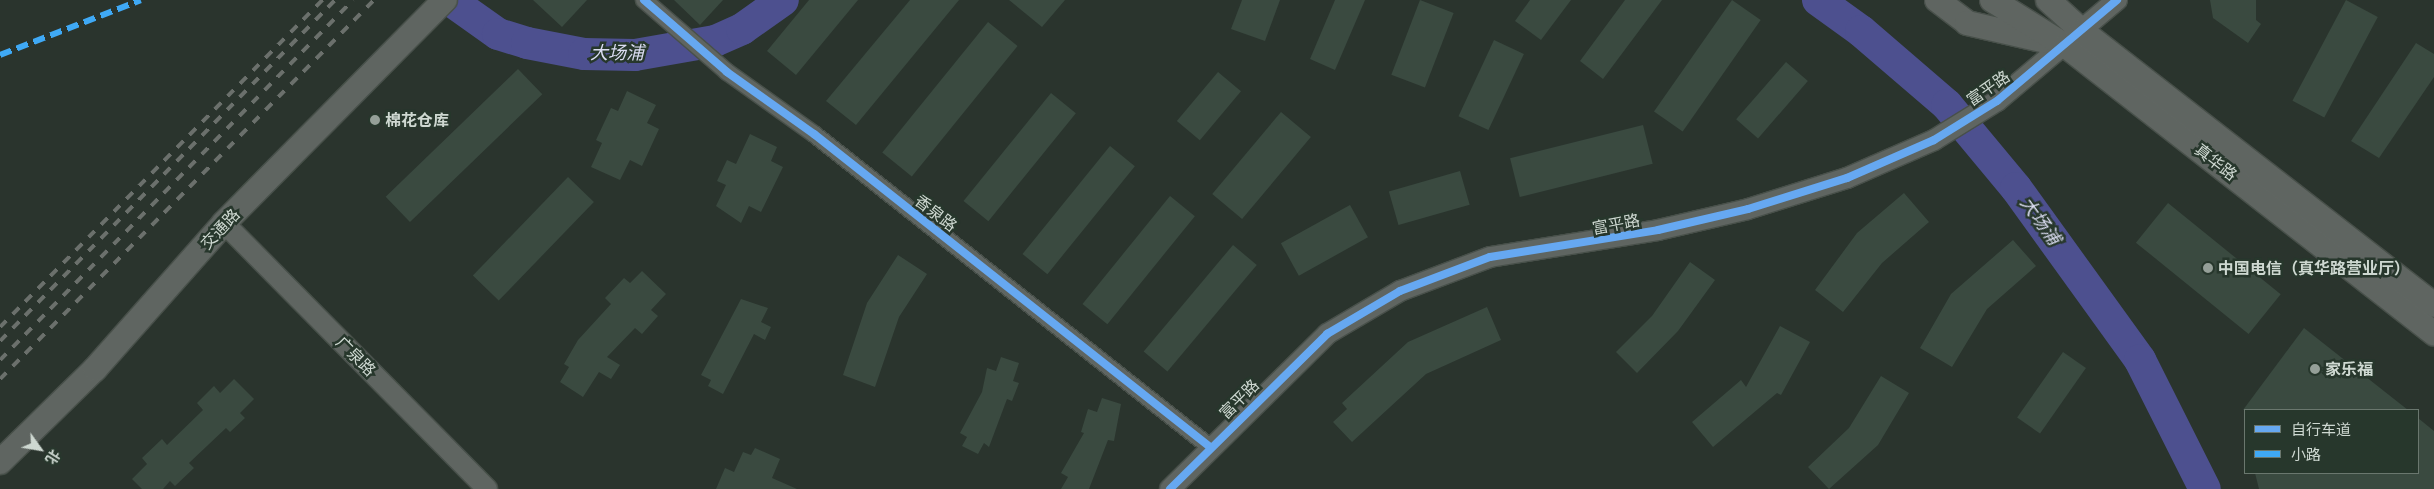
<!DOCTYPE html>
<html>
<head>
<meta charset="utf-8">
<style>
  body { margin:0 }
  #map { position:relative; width:2434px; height:489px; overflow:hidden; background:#2a342d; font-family:"Libre Baskerville","Noto Sans SC",serif }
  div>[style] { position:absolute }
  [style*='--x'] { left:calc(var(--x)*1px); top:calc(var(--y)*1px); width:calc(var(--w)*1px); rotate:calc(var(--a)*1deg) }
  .river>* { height:32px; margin:-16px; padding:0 16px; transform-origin:16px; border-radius:16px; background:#4d508f }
  .building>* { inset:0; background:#3a4a40; transform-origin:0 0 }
  .roads { filter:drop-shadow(1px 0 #48504a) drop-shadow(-1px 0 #48504a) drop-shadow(0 1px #48504a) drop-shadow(0 -1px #48504a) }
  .minor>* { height:16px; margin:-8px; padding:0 8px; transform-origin:8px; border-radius:8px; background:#5f6561 }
  .tertiary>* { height:20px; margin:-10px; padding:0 10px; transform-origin:10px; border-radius:10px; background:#5f6561 }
  .secondary>* { height:24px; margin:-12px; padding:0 12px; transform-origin:12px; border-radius:12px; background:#5f6561 }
  .rail>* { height:4px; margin-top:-2px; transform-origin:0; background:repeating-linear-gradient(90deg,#6b706c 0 9px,transparent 0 18px) }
  .quiet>* { height:6px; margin-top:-3px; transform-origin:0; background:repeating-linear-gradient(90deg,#3fa9f5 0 12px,transparent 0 18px) }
  .cycleway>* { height:8px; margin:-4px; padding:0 4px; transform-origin:4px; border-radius:4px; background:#66a8f1 }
  .dots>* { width:14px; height:14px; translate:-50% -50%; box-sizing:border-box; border:2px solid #27372c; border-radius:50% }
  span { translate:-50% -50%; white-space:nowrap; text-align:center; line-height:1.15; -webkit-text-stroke:5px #27372c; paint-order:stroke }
  .street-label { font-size:16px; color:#ced8d1 }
  .poi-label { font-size:16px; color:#ced8d1; font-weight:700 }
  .left { translate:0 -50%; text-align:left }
  .water-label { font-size:18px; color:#dadcf1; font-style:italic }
  .legend { position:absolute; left:2244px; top:409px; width:175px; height:65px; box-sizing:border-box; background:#27372c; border:1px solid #6a776e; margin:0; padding:6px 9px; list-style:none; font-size:15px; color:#ced8d1 }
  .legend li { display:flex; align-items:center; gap:10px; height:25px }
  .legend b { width:25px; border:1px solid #6a776e }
  .north { position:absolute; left:15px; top:424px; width:50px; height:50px; -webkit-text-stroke:4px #27372c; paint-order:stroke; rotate:122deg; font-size:14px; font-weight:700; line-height:20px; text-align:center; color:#ced8d1 }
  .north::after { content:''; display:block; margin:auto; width:18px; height:22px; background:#ced8d1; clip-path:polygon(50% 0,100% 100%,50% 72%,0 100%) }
</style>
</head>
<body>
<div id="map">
  <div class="river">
    <i style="--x:450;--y:0;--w:59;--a:35.3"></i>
    <i style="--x:498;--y:34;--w:30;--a:17"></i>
    <i style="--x:527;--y:43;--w:58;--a:10.9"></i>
    <i style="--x:584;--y:54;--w:51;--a:1.1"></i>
    <i style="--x:635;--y:55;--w:81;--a:-9.9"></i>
    <i style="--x:715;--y:41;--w:30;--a:-24"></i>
    <i style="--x:742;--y:29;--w:50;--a:-35.3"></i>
    <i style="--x:1818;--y:0;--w:53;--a:35.8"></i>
    <i style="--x:1861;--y:31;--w:113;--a:40.7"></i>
    <i style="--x:1947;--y:105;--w:108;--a:50.3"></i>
    <i style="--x:2016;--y:188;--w:212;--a:54.2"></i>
    <i style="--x:2140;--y:360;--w:144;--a:63.3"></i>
  </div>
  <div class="building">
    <i style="clip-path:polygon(533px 0,587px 0,562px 27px)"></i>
    <i style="clip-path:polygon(674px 0,723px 0,700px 25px)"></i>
    <i style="clip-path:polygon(809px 0,858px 0,796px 75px,767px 51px)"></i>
    <i style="clip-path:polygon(910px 0,959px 0,856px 125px,826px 101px)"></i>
    <i style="clip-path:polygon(1009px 0,1065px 0,1042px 27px)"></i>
    <i style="clip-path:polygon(1242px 0,1280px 0,1265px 41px,1231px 29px)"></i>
    <i style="clip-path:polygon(1335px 0,1365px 0,1335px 70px,1310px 59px)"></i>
    <i style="left:1420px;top:0;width:36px;height:80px;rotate:21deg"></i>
    <i style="clip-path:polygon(1530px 0,1571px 0,1541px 40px,1515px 21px)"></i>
    <i style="clip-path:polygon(1625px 0,1662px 0,1603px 79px,1580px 61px)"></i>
    <i style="left:1732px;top:0;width:35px;height:136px;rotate:35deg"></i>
    <i style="clip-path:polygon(2210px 0,2256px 0,2256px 20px,2261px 24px,2248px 43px,2213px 18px)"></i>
    <i style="left:2346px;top:0;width:36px;height:114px;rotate:28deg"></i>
    <i style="left:988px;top:22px;width:38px;height:168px;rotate:39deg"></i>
    <i style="left:1494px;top:40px;width:33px;height:84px;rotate:25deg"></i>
    <i style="clip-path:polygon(2416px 43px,2434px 54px,2434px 77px,2379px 158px,2351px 141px)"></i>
    <i style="left:1786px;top:62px;width:29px;height:76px;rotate:41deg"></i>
    <i style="left:518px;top:69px;width:35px;height:184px;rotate:46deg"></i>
    <i style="left:1218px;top:72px;width:30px;height:64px;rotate:40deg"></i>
    <i style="clip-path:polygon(627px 91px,656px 105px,647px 123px,659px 129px,642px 166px,630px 160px,620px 180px,591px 167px,602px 143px,596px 140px,611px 108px,618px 111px)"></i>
    <i style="left:1051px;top:93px;width:32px;height:139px;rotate:39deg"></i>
    <i style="left:1281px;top:112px;width:39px;height:107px;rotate:40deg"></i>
    <i style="left:1643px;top:125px;width:40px;height:137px;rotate:76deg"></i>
    <i style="clip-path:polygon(750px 134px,777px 147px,771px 161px,783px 167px,761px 212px,749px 206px,741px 223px,716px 206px,726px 185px,717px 181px,727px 160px,736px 164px)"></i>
    <i style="left:1110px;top:146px;width:32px;height:139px;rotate:39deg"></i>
    <i style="left:1460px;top:171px;width:35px;height:74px;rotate:74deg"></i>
    <i style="left:568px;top:177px;width:36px;height:137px;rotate:44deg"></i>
    <i style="clip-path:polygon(1904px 193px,1929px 222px,1882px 263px,1843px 312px,1815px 290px,1857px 233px)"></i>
    <i style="left:1170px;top:196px;width:32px;height:139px;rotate:39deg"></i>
    <i style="left:2168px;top:203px;width:145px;height:51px;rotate:39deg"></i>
    <i style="left:1350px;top:205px;width:37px;height:79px;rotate:61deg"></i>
    <i style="clip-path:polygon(2013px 240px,2036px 266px,1987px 309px,1952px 367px,1920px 348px,1951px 294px)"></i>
    <i style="left:1233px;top:245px;width:31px;height:139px;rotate:40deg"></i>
    <i style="clip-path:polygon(898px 255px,927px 274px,899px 317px,875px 387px,843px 375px,867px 303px)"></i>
    <i style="clip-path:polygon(1690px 262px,1715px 280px,1678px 331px,1637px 373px,1616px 352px,1652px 316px)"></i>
    <i style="clip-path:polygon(642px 271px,666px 294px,651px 310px,658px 316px,642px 334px,635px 328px,607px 357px,620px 365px,611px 379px,599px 372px,583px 397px,560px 382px,569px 367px,564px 364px,578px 340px,611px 304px,605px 298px,624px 278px,630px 283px)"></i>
    <i style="clip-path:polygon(741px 299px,768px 308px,761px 322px,771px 327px,765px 340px,754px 334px,723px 394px,708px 386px,711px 380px,701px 375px)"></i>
    <i style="clip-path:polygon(1487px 307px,1501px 340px,1426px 374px,1352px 442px,1333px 422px,1347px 409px,1342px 403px,1408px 342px)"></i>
    <i style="clip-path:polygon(1780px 326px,1810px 342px,1781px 395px,1777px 393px,1713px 447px,1692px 422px,1741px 380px,1746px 387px)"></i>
    <i style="clip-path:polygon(2304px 328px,2408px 410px,2243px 410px)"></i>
    <i style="left:2063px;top:352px;width:28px;height:80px;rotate:35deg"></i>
    <i style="clip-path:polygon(1001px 357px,1019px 363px,1013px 381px,1019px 383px,1012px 401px,1007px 399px,989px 447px,984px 443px,978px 454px,962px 446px,967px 437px,960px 433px,982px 392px,987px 368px,996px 371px)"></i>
    <i style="clip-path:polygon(1881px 376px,1909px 393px,1878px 445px,1829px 489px,1808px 467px,1849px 428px)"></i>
    <i style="clip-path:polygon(234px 379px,254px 399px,240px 413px,245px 418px,230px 432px,226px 428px,189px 463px,194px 468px,175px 486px,170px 481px,163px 489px,142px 489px,132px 479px,147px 464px,142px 458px,162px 439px,167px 445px,203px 410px,197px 403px,214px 386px,220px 393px)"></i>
    <i style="clip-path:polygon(1102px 398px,1121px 404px,1114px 441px,1108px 440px,1089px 489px,1061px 489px,1068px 477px,1061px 473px,1084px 433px,1081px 432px,1088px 409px,1097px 412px)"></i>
    <i style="clip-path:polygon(2418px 418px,2434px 431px,2434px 489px,2259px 489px,2255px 473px,2418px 473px)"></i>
    <i style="clip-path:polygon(755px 448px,780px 459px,772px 478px,797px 489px,716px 489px,725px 468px,734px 472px,743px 452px,751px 455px)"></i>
  </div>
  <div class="roads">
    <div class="minor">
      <i style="--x:644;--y:0;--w:110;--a:40.9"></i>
      <i style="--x:727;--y:72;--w:107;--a:35.5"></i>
      <i style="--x:814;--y:134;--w:505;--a:38.32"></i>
    </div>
    <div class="tertiary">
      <i style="--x:224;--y:223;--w:374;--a:45.3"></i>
      <i style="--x:1170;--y:489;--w:221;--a:-44.6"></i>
      <i style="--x:1327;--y:334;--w:85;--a:-30.5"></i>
      <i style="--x:1400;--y:291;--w:96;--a:-20.7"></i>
      <i style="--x:1490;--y:257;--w:170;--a:-9.1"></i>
      <i style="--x:1658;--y:230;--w:92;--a:-13.1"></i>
      <i style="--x:1748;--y:209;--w:104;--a:-17.4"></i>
      <i style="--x:1847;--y:178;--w:95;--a:-23.6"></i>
      <i style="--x:1934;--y:140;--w:74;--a:-31.8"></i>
      <i style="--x:1997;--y:101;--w:157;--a:-40.1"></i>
    </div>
    <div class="secondary">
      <i style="--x:1937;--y:0;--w:38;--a:37"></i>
      <i style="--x:1967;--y:23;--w:81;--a:12.8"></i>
      <i style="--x:1992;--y:0;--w:87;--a:31.9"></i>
      <i style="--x:2066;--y:46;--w:467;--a:38"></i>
      <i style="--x:2048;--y:0;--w:46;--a:42.4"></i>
      <i style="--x:2082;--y:31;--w:446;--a:37.9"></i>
      <i style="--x:0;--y:462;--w:133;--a:-44.4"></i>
      <i style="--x:95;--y:369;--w:195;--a:-48.5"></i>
      <i style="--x:224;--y:223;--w:314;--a:-45.3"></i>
    </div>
  </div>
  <div class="rail">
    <i style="--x:0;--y:327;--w:460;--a:-45.4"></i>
    <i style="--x:0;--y:341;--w:478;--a:-45.5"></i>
    <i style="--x:0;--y:360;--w:504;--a:-45.56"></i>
    <i style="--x:0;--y:379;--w:532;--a:-45.38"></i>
  </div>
  <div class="quiet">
    <i style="--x:0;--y:55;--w:151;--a:-21.3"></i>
  </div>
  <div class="cycleway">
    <i style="--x:644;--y:0;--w:110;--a:40.9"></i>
    <i style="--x:727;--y:72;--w:107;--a:35.5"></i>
    <i style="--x:814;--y:134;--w:505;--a:38.32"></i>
    <i style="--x:1170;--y:489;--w:221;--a:-44.6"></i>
    <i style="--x:1327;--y:334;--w:85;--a:-30.5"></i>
    <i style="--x:1400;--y:291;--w:96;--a:-20.7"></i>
    <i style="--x:1490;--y:257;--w:170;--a:-9.1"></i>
    <i style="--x:1658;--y:230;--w:92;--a:-13.1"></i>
    <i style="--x:1748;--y:209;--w:104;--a:-17.4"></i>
    <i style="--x:1847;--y:178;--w:95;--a:-23.6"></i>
    <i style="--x:1934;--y:140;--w:74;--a:-31.8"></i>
    <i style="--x:1997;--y:101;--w:157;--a:-40.1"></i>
  </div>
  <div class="dots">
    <i style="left:375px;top:120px;background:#959f98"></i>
    <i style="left:2208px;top:268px;background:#959f98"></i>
    <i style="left:2315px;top:369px;background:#959f98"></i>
  </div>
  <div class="street-label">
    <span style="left:1988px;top:88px;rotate:-35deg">富平路</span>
    <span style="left:2216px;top:162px;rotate:38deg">真华路</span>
    <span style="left:936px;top:213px;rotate:38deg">香泉路</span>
    <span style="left:1616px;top:224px;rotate:-11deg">富平路</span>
    <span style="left:220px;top:229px;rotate:-47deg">交通路</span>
    <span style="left:356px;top:356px;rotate:45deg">广泉路</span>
    <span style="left:1239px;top:399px;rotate:-45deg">富平路</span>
  </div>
  <div class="poi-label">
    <span class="left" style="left:385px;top:120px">棉花仓库</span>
    <span class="left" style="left:2218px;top:268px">中国电信（真华路营业厅）</span>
    <span class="left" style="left:2325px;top:369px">家乐福</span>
  </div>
  <div class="water-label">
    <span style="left:617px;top:53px">大场浦</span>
    <span style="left:2040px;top:221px;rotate:54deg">大场浦</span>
  </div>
  <ul class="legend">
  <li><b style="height:6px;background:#66a8f1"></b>自行车道</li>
  <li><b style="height:6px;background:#3fa9f5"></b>小路</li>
  </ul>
  <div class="north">北</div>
</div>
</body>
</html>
